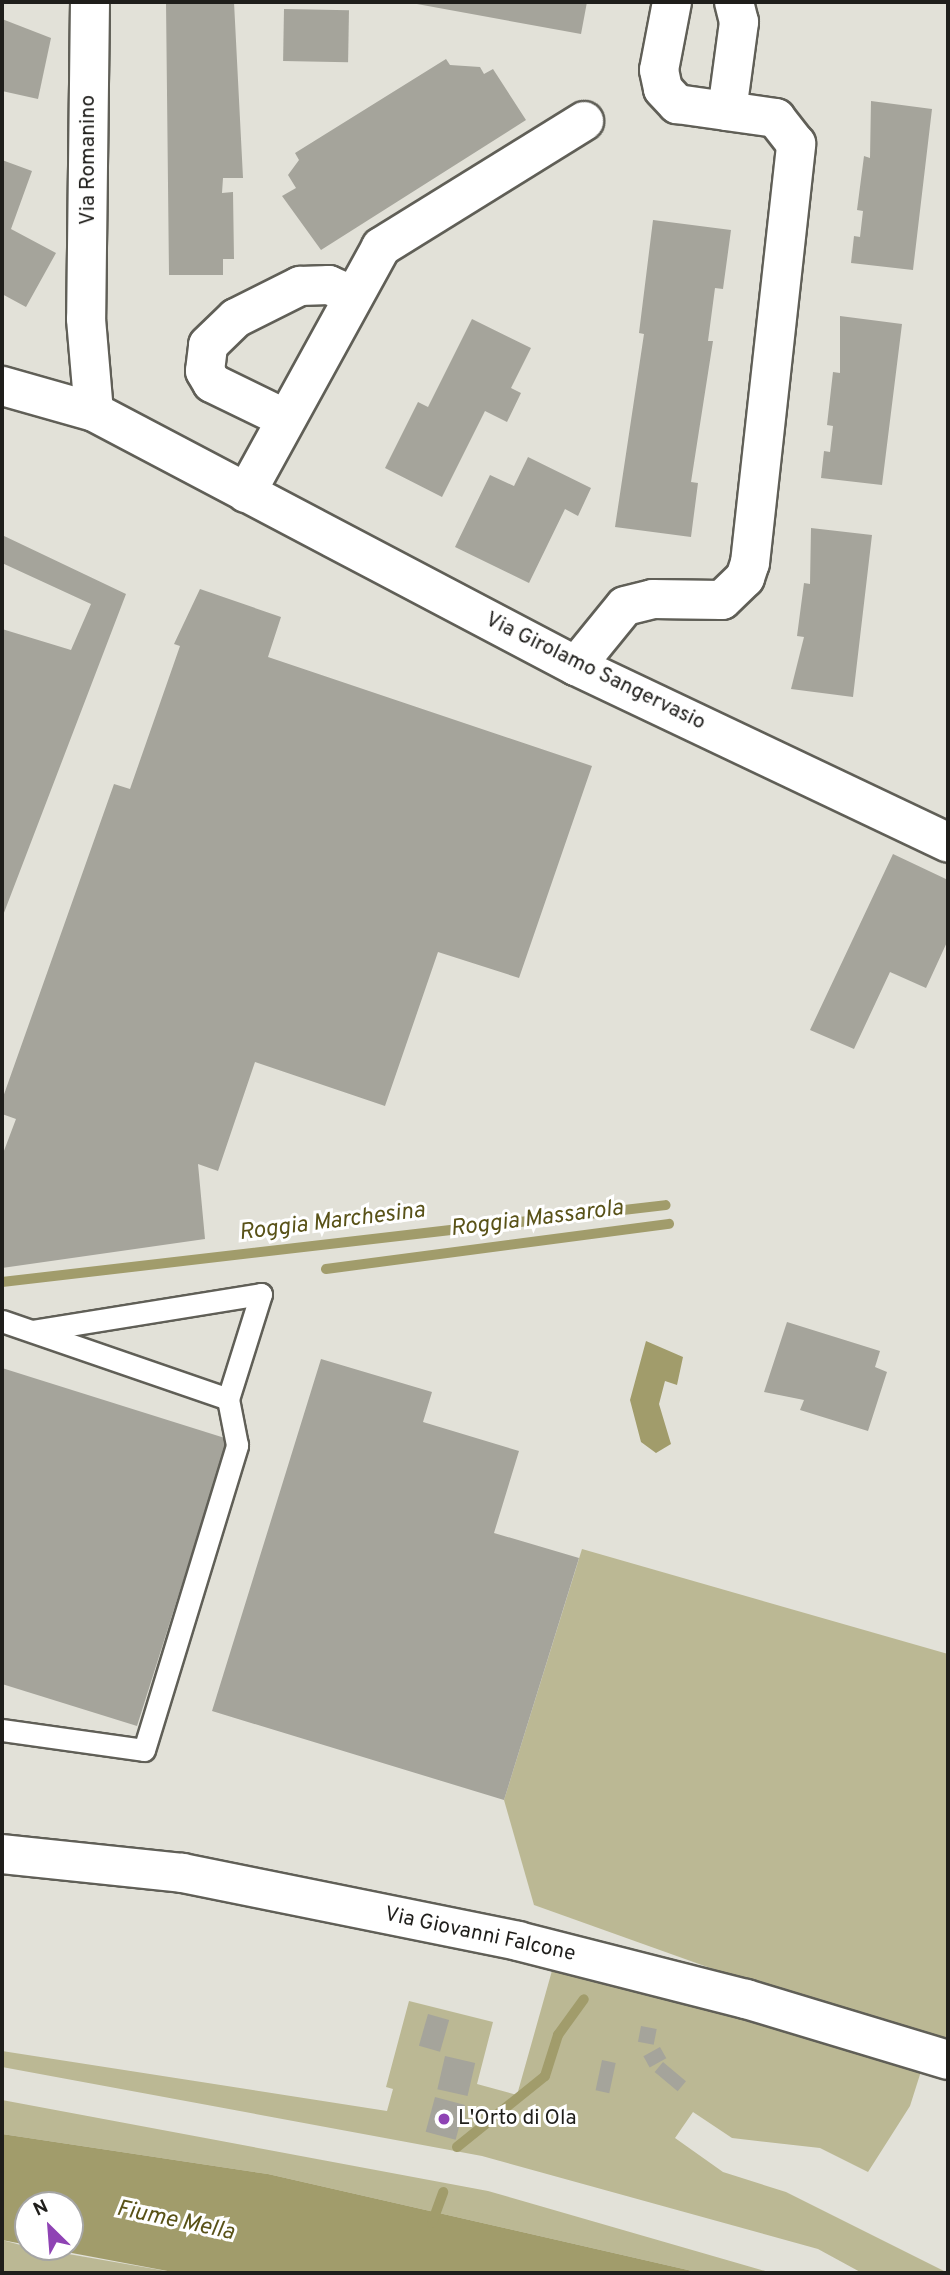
<!DOCTYPE html>
<html>
<head>
<meta charset="utf-8">
<style>
  body { margin:0 }
  #map { position:relative; width:950px; height:2275px; overflow:hidden; background:#e2e1d8; font-family:Overpass,sans-serif }
  div>[style] { position:absolute }
  [style*='--x'] { left:calc(var(--x)*1px); top:calc(var(--y)*1px); width:calc(var(--w)*1px); rotate:calc(var(--a)*1deg) }
  .green>* { inset:0; background:#bbb894 }
  .water>* { inset:0; background:#a19c6b }
  .stream>* { height:10px; margin:-5px; padding:0 5px; transform-origin:5px; border-radius:5px; background:#a19c6b }
  .building>* { inset:0; background:#a5a49b; transform-origin:0 0 }
  .roads { filter:drop-shadow(2px 0 #605f57) drop-shadow(-2px 0 #605f57) drop-shadow(0 2px #605f57) drop-shadow(0 -2px #605f57) }
  .lane>* { height:21px; margin:-10.5px; padding:0 10.5px; transform-origin:10.5px; border-radius:10.5px; background:#fff }
  .street>* { height:38px; margin:-19px; padding:0 19px; transform-origin:19px; border-radius:19px; background:#fff }
  .dots>* { width:19px; height:19px; translate:-50% -50%; box-sizing:border-box; border:4px solid #fff; border-radius:50% }
  span { translate:-50% -50%; white-space:nowrap; text-align:center; line-height:1.15; -webkit-text-stroke:6px #fff; paint-order:stroke }
  .street-label { font-size:21px; color:#1f1e1b }
  .poi-label { font-size:21px; color:#1f1e1b }
  .left { translate:0 -50%; text-align:left }
  .water-label { font-size:23px; color:#595218; font-style:italic }
  .frame { position:absolute; inset:0; border:4px solid #1f1e1b; pointer-events:none }
  .north { position:absolute; left:14px; top:2191px; width:70px; height:70px; box-sizing:border-box; background:#fff; border:2px solid #a5a5a4; border-radius:50%; rotate:335deg; font-size:19px; font-weight:700; line-height:28px; text-align:center; color:#1f1e1b }
  .north::after { content:''; display:block; margin:auto; width:24px; height:32px; background:#8f43b4; clip-path:polygon(50% 0,100% 100%,50% 72%,0 100%) }
</style>
</head>
<body>
<div id="map">
  <div class="green">
    <i style="clip-path:polygon(582px 1549px,948px 1654px,948px 2053px,534px 1905px,504px 1800px)"></i>
    <i style="clip-path:polygon(555px 1960px,923px 2065px,910px 2106px,868px 2172px,820px 2148px,732px 2138px,693px 2112px,675px 2138px,723px 2172px,786px 2192px,948px 2273px,862px 2273px,818px 2249px,482px 2156px,2px 2067px,2px 2051px,387px 2111px,393px 2089px,386px 2087px,409px 2001px,493px 2022px,477px 2084px,517px 2095px)"></i>
    <i style="clip-path:polygon(2px 2100px,488px 2191px,772px 2273px,701px 2273px,268px 2174px,2px 2134px)"></i>
    <i style="clip-path:polygon(2px 2240px,28px 2247px,178px 2273px,2px 2273px)"></i>
  </div>
  <div class="water">
    <i style="clip-path:polygon(646px 1341px,683px 1357px,677px 1385px,665px 1381px,659px 1404px,671px 1444px,656px 1453px,641px 1442px,630px 1400px)"></i>
    <i style="clip-path:polygon(2px 2134px,268px 2174px,701px 2273px,178px 2273px,40px 2247px,70px 2247px,70px 2205px,28px 2205px,28px 2245px,2px 2240px)"></i>
  </div>
  <div class="stream">
    <i style="--x:326;--y:1269;--w:346;--a:-7.5"></i>
    <i style="--x:2;--y:1282;--w:668;--a:-6.61"></i>
    <i style="--x:457;--y:2147;--w:113;--a:-38.9"></i>
    <i style="--x:545;--y:2076;--w:43;--a:-72.4"></i>
    <i style="--x:558;--y:2035;--w:44;--a:-54.2"></i>
    <i style="--x:432;--y:2223;--w:33;--a:-70"></i>
  </div>
  <div class="building">
    <i style="clip-path:polygon(166px 2px,234px 2px,243px 178px,223px 178px,222px 193px,233px 192px,234px 259px,223px 259px,223px 275px,169px 275px)"></i>
    <i style="clip-path:polygon(406px 2px,587px 2px,581px 34px)"></i>
    <i style="left:284px;top:9px;width:65px;height:52px;rotate:1deg"></i>
    <i style="clip-path:polygon(2px 19px,51px 38px,38px 99px,2px 91px)"></i>
    <i style="clip-path:polygon(446px 59px,450px 65px,480px 67px,484px 74px,493px 69px,526px 120px,321px 250px,282px 196px,296px 188px,288px 175px,299px 160px,295px 153px)"></i>
    <i style="clip-path:polygon(871px 101px,932px 109px,913px 270px,851px 263px,854px 236px,860px 237px,863px 211px,857px 210px,864px 156px,870px 158px)"></i>
    <i style="clip-path:polygon(2px 160px,32px 171px,11px 229px,56px 253px,26px 307px,2px 294px)"></i>
    <i style="clip-path:polygon(653px 220px,731px 230px,723px 289px,715px 288px,708px 341px,713px 341px,691px 482px,698px 483px,691px 537px,615px 527px,644px 334px,639px 333px)"></i>
    <i style="clip-path:polygon(840px 316px,902px 324px,882px 485px,821px 478px,824px 451px,830px 452px,833px 426px,827px 425px,833px 372px,840px 373px)"></i>
    <i style="clip-path:polygon(472px 319px,531px 348px,511px 388px,521px 393px,507px 422px,485px 411px,442px 497px,385px 468px,418px 402px,428px 407px)"></i>
    <i style="clip-path:polygon(528px 457px,591px 488px,578px 516px,565px 509px,529px 583px,455px 547px,490px 475px,514px 486px)"></i>
    <i style="clip-path:polygon(811px 528px,872px 535px,853px 697px,791px 689px,804px 637px,797px 636px,804px 583px,810px 584px)"></i>
    <i style="clip-path:polygon(2px 535px,126px 594px,2px 918px,2px 629px,71px 650px,91px 604px,2px 563px)"></i>
    <i style="clip-path:polygon(200px 589px,281px 617px,268px 657px,592px 766px,519px 978px,438px 952px,385px 1106px,255px 1062px,218px 1171px,198px 1164px,205px 1239px,2px 1268px,2px 1156px,16px 1119px,2px 1114px,2px 1100px,114px 784px,130px 789px,180px 646px,174px 644px)"></i>
    <i style="clip-path:polygon(893px 854px,948px 880px,948px 940px,926px 988px,890px 972px,854px 1049px,810px 1030px)"></i>
    <i style="clip-path:polygon(787px 1322px,880px 1351px,875px 1367px,887px 1372px,868px 1431px,800px 1410px,804px 1400px,764px 1392px)"></i>
    <i style="clip-path:polygon(321px 1359px,432px 1392px,423px 1422px,519px 1451px,494px 1533px,579px 1558px,504px 1800px,212px 1711px)"></i>
    <i style="clip-path:polygon(2px 1368px,228px 1439px,137px 1726px,2px 1684px)"></i>
    <i style="left:428px;top:2014px;width:22px;height:33px;rotate:16deg"></i>
    <i style="left:641px;top:2026px;width:16px;height:16px;rotate:11deg"></i>
    <i style="left:660px;top:2047px;width:13px;height:19px;rotate:61deg"></i>
    <i style="left:445px;top:2056px;width:31px;height:34px;rotate:13deg"></i>
    <i style="left:602px;top:2060px;width:14px;height:31px;rotate:12deg"></i>
    <i style="left:663px;top:2062px;width:30px;height:13px;rotate:40deg"></i>
    <i style="left:435px;top:2097px;width:31px;height:36px;rotate:15deg"></i>
  </div>
  <div class="roads">
    <div class="lane">
      <i style="--x:2;--y:1321;--w:239;--a:19"></i>
      <i style="--x:228;--y:1399;--w:110;--a:-72.6"></i>
      <i style="--x:261;--y:1294;--w:231;--a:170.8"></i>
      <i style="--x:2;--y:1730;--w:143;--a:8"></i>
      <i style="--x:144;--y:1750;--w:319;--a:-73"></i>
      <i style="--x:237;--y:1445;--w:47;--a:-101.1"></i>
    </div>
    <div class="street">
      <i style="--x:90;--y:2;--w:317;--a:90.7"></i>
      <i style="--x:86;--y:319;--w:93;--a:85.1"></i>
      <i style="--x:672;--y:2;--w:69;--a:100.8"></i>
      <i style="--x:659;--y:70;--w:19;--a:78"></i>
      <i style="--x:663;--y:89;--w:21;--a:47"></i>
      <i style="--x:677;--y:104;--w:50;--a:8"></i>
      <i style="--x:727;--y:111;--w:90;--a:-82.3"></i>
      <i style="--x:739;--y:22;--w:21;--a:-104"></i>
      <i style="--x:2;--y:386;--w:96;--a:15.8"></i>
      <i style="--x:94;--y:412;--w:545;--a:27.79"></i>
      <i style="--x:576;--y:666;--w:412;--a:25.4"></i>
      <i style="--x:286;--y:419;--w:82;--a:-154.1"></i>
      <i style="--x:212;--y:383;--w:14;--a:-120"></i>
      <i style="--x:205;--y:371;--w:26;--a:-83"></i>
      <i style="--x:208;--y:345;--w:39;--a:-44"></i>
      <i style="--x:236;--y:318;--w:72;--a:-26.6"></i>
      <i style="--x:300;--y:286;--w:29;--a:-2"></i>
      <i style="--x:329;--y:285;--w:24;--a:24"></i>
      <i style="--x:246;--y:493;--w:281;--a:-61.2"></i>
      <i style="--x:381;--y:247;--w:239;--a:-31.8"></i>
      <i style="--x:576;--y:666;--w:77;--a:-50.8"></i>
      <i style="--x:625;--y:606;--w:29;--a:-14"></i>
      <i style="--x:653;--y:599;--w:69;--a:0.8"></i>
      <i style="--x:722;--y:600;--w:32;--a:-44"></i>
      <i style="--x:745;--y:578;--w:16;--a:-72"></i>
      <i style="--x:750;--y:563;--w:422;--a:-83.7"></i>
      <i style="--x:796;--y:144;--w:33;--a:-128"></i>
      <i style="--x:776;--y:118;--w:49;--a:-171.9"></i>
      <i style="--x:2;--y:1854;--w:181;--a:6"></i>
      <i style="--x:182;--y:1873;--w:343;--a:11.4"></i>
      <i style="--x:518;--y:1941;--w:235;--a:14.3"></i>
      <i style="--x:746;--y:1999;--w:211;--a:16.8"></i>
    </div>
  </div>
  <div class="dots">
    <i style="left:444px;top:2119px;background:#8f43b4"></i>
  </div>
  <div class="street-label">
    <span style="left:89px;top:160px;rotate:-90deg">Via Romanino</span>
    <span style="left:595px;top:672px;rotate:26deg">Via Girolamo Sangervasio</span>
    <span style="left:480px;top:1935px;rotate:12deg">Via Giovanni Falcone</span>
  </div>
  <div class="poi-label">
    <span class="left" style="left:458px;top:2119px">L'Orto di Ola</span>
  </div>
  <div class="water-label">
    <span style="left:537px;top:1220px;rotate:-7deg">Roggia Massarola</span>
    <span style="left:332px;top:1223px;rotate:-7deg">Roggia Marchesina</span>
    <span style="left:175px;top:2222px;rotate:12deg">Fiume Mella</span>
  </div>
  <div class="frame"></div>
  <div class="north">N</div>
</div>
</body>
</html>
